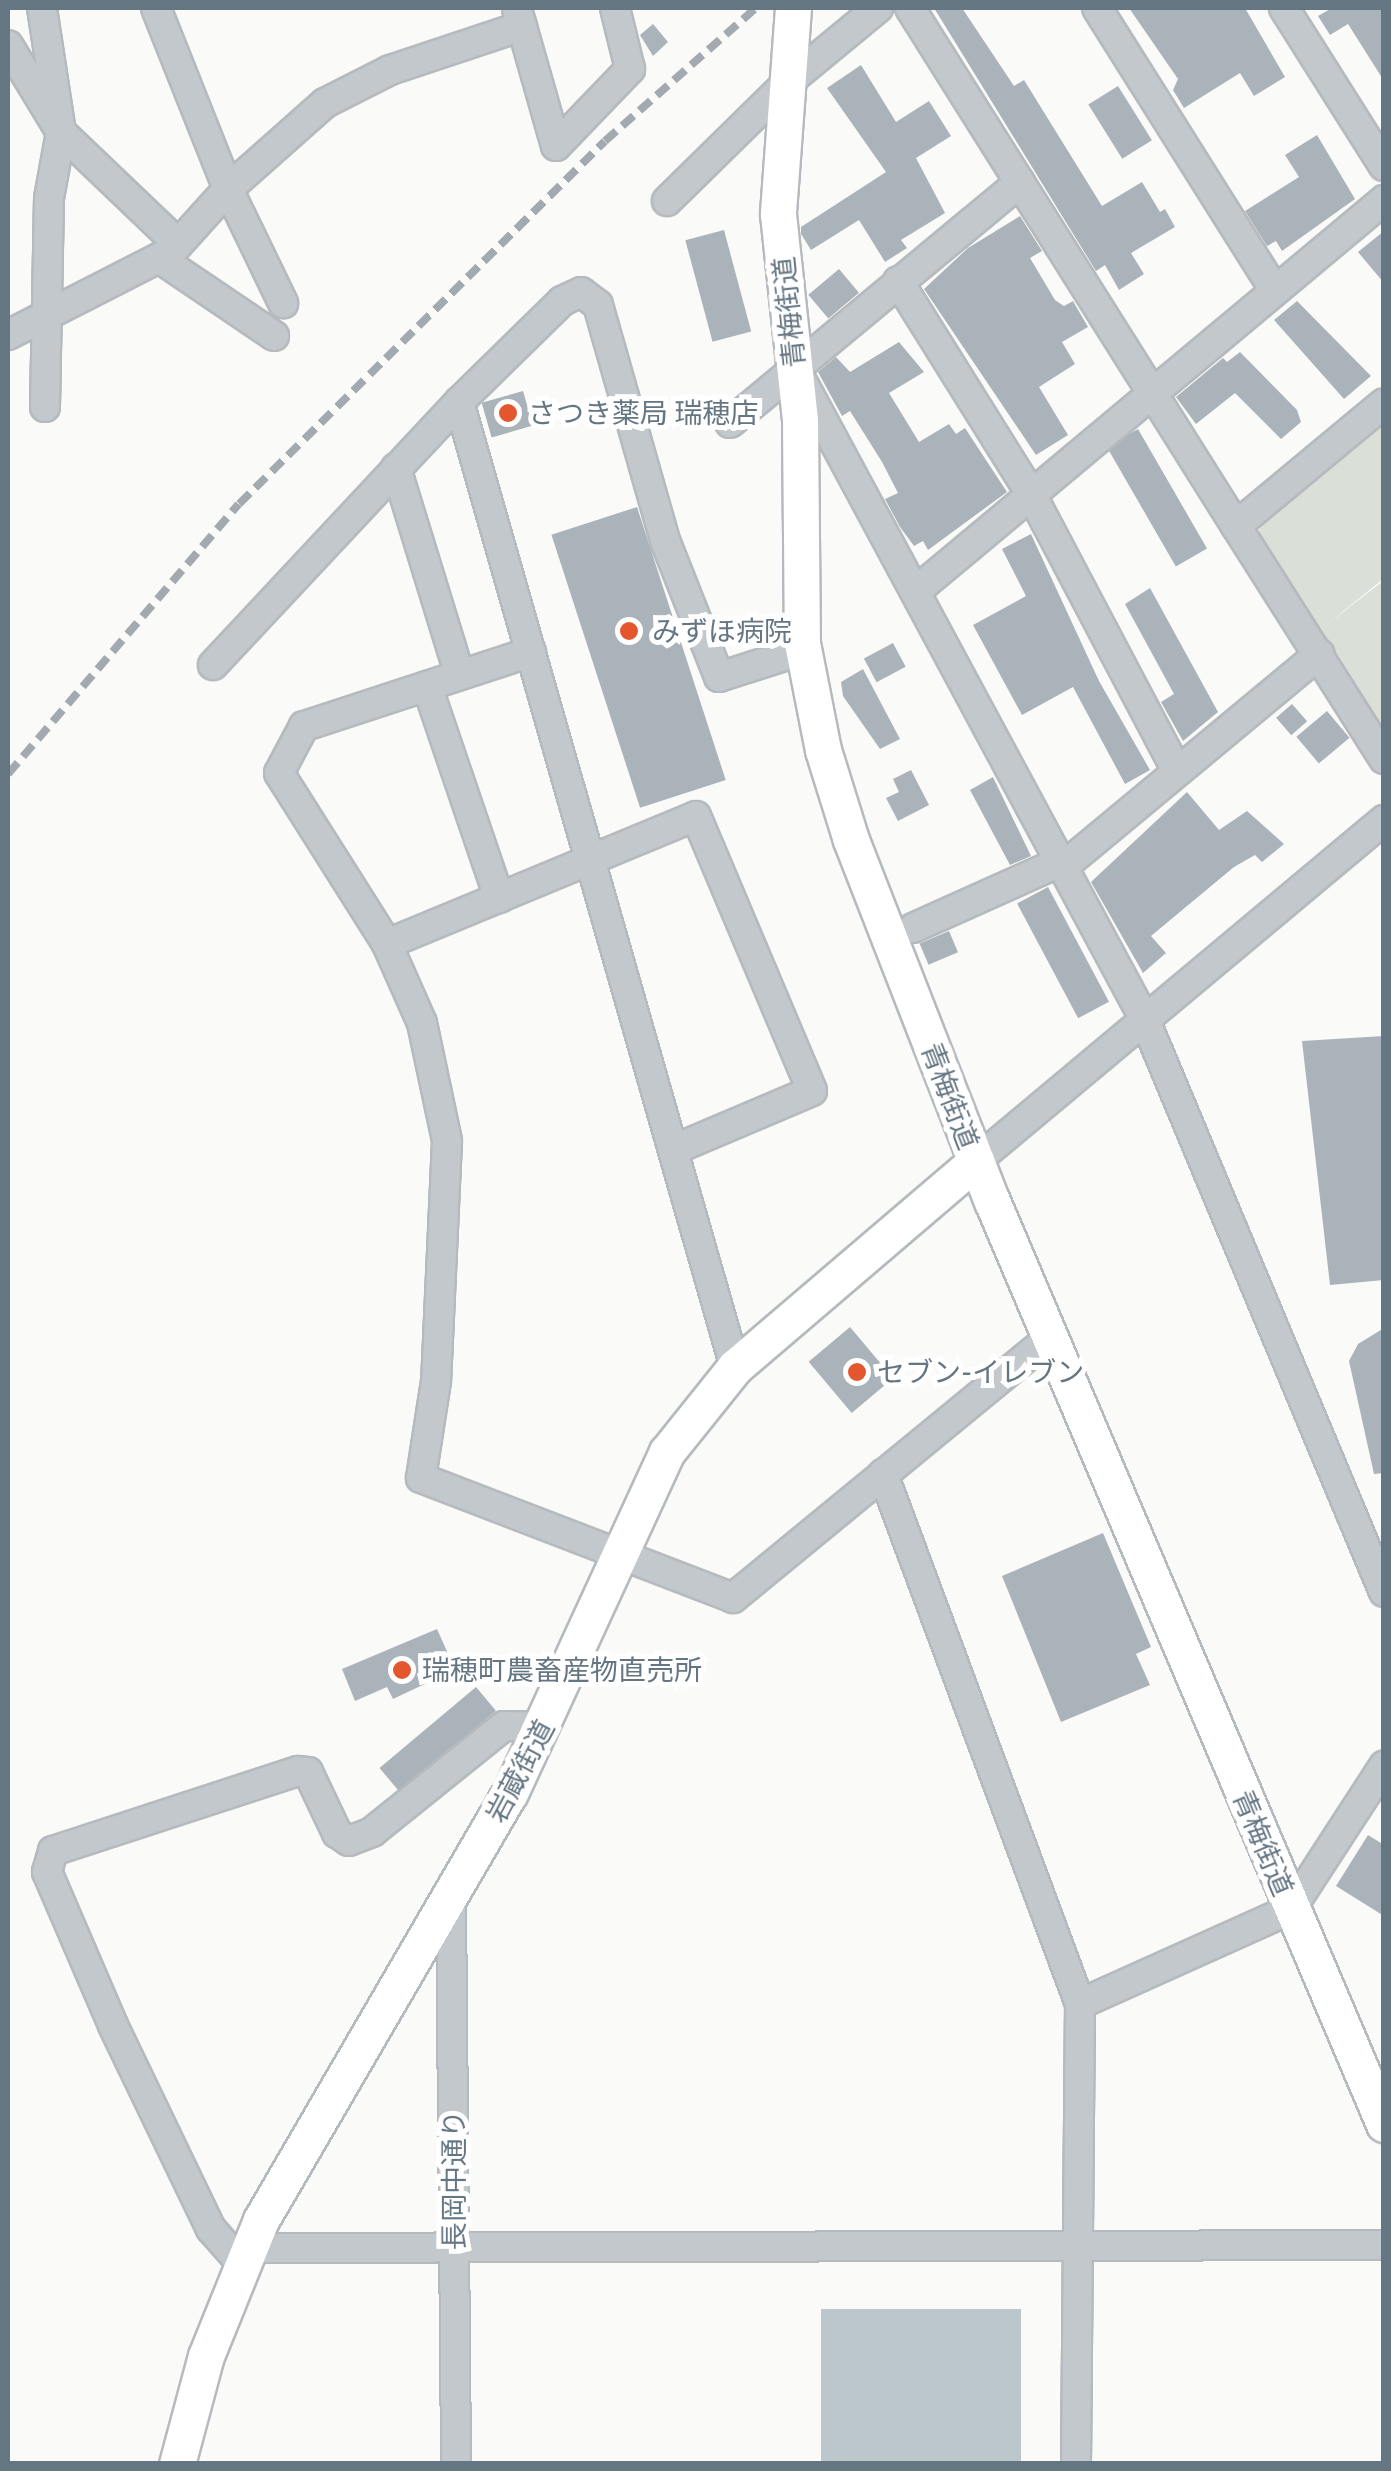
<!DOCTYPE html>
<html>
<head>
<meta charset="utf-8">
<style>
  body { margin:0 }
  #map { position:relative; width:1391px; height:2471px; overflow:hidden; background:#fafaf8; font-family:"IBM Plex Sans","Noto Sans JP",sans-serif }
  div>[style] { position:absolute }
  [style*='--x'] { left:calc(var(--x)*1px); top:calc(var(--y)*1px); width:calc(var(--w)*1px); rotate:calc(var(--a)*1deg) }
  .green>* { inset:0; background:#dadfd7 }
  .water>* { inset:0; background:#bbc7cb; transform-origin:0 0 }
  .building>* { inset:0; background:#aab3b9; transform-origin:0 0 }
  .roads { filter:drop-shadow(2px 0 #b5babe) drop-shadow(-2px 0 #b5babe) drop-shadow(0 2px #b5babe) drop-shadow(0 -2px #b5babe) }
  .minor>* { height:28px; margin:-14px; padding:0 14px; transform-origin:14px; border-radius:14px; background:#c3c8cc }
  .major>* { height:35px; margin:-17.5px; padding:0 17.5px; transform-origin:17.5px; border-radius:17.5px; background:#fff }
  .rail>* { height:8px; margin-top:-4px; transform-origin:0; background:repeating-linear-gradient(90deg,#a2aab0 0 15px,transparent 0 23px) }
  .dots>* { width:28px; height:28px; translate:-50% -50%; box-sizing:border-box; border:5px solid #fff; border-radius:50% }
  span { translate:-50% -50%; white-space:nowrap; text-align:center; line-height:1.15; -webkit-text-stroke:10px #fff; paint-order:stroke }
  .street-label { font-size:28px; color:#657683 }
  .poi-label { font-size:28px; color:#657683 }
  .left { translate:0 -50%; text-align:left }
  .frame { position:absolute; inset:0; border:10px solid #657683; pointer-events:none }
</style>
</head>
<body>
<div id="map">
  <div class="green">
    <i style="clip-path:polygon(1383px 419px,1383px 579px,1325px 626px,1383px 581px,1383px 736px,1259px 535px,1260px 521px)"></i>
  </div>
  <div class="water">
    <i style="left:1021px;top:2309px;width:154px;height:200px;rotate:90deg"></i>
  </div>
  <div class="building">
    <i style="clip-path:polygon(934px 8px,962px 8px,1014px 86px,1024px 80px,1102px 206px,1142px 182px,1160px 212px,1165px 209px,1175px 227px,1131px 253px,1144px 274px,1119px 290px,1105px 265px,1096px 271px)"></i>
    <i style="clip-path:polygon(1129px 8px,1245px 8px,1285px 77px,1254px 96px,1240px 73px,1184px 108px,1173px 90px,1178px 79px)"></i>
    <i style="clip-path:polygon(1332px 8px,1384px 8px,1384px 81px,1348px 24px,1330px 35px,1318px 16px)"></i>
    <i style="clip-path:polygon(653px 24px,668px 42px,653px 56px,640px 35px)"></i>
    <i style="clip-path:polygon(861px 65px,896px 122px,929px 101px,951px 136px,916px 158px,945px 213px,901px 240px,907px 248px,885px 262px,859px 220px,811px 250px,801px 234px,801px 227px,886px 172px,827px 88px)"></i>
    <i style="left:1118px;top:86px;width:64px;height:35px;rotate:58deg"></i>
    <i style="clip-path:polygon(1317px 135px,1355px 199px,1282px 251px,1276px 241px,1267px 246px,1245px 211px,1299px 177px,1285px 155px)"></i>
    <i style="clip-path:polygon(1020px 216px,1042px 251px,1030px 258px,1055px 300px,1064px 306px,1073px 301px,1088px 327px,1062px 342px,1075px 364px,1039px 387px,1068px 435px,1036px 455px,924px 289px,968px 248px)"></i>
    <i style="left:724px;top:230px;width:105px;height:40px;rotate:75deg"></i>
    <i style="clip-path:polygon(1384px 231px,1384px 283px,1358px 252px)"></i>
    <i style="left:839px;top:269px;width:31px;height:40px;rotate:50deg"></i>
    <i style="clip-path:polygon(1297px 301px,1371px 376px,1344px 399px,1274px 320px)"></i>
    <i style="clip-path:polygon(899px 342px,924px 372px,889px 393px,919px 442px,949px 424px,956px 434px,965px 428px,1007px 492px,928px 550px,923px 541px,914px 546px,900px 527px,885px 499px,898px 493px,882px 462px,850px 411px,842px 416px,818px 372px,836px 357px,850px 372px)"></i>
    <i style="clip-path:polygon(1240px 352px,1297px 410px,1301px 422px,1281px 439px,1235px 393px,1196px 424px,1176px 397px,1223px 358px,1227px 362px)"></i>
    <i style="left:523px;top:391px;width:36px;height:43px;rotate:74deg"></i>
    <i style="left:1138px;top:429px;width:138px;height:36px;rotate:60deg"></i>
    <i style="left:637px;top:507px;width:287px;height:90px;rotate:72deg"></i>
    <i style="clip-path:polygon(1031px 534px,1099px 681px,1150px 770px,1125px 784px,1073px 687px,1022px 715px,973px 625px,1026px 596px,1002px 549px)"></i>
    <i style="clip-path:polygon(1150px 588px,1218px 712px,1183px 741px,1161px 702px,1174px 694px,1125px 604px)"></i>
    <i style="left:893px;top:643px;width:27px;height:33px;rotate:62deg"></i>
    <i style="clip-path:polygon(863px 669px,900px 739px,880px 749px,843px 696px,841px 682px)"></i>
    <i style="left:1292px;top:704px;width:23px;height:21px;rotate:49deg"></i>
    <i style="left:1327px;top:711px;width:35px;height:40px;rotate:50deg"></i>
    <i style="clip-path:polygon(911px 770px,929px 805px,898px 821px,886px 798px,899px 792px,893px 779px)"></i>
    <i style="clip-path:polygon(993px 777px,1031px 856px,1010px 865px,970px 790px)"></i>
    <i style="clip-path:polygon(1187px 792px,1219px 830px,1247px 811px,1284px 844px,1262px 862px,1255px 855px,1234px 867px,1151px 936px,1166px 953px,1143px 973px,1091px 882px)"></i>
    <i style="left:1048px;top:887px;width:130px;height:35px;rotate:62deg"></i>
    <i style="left:949px;top:931px;width:23px;height:32px;rotate:67deg"></i>
    <i style="clip-path:polygon(1384px 1036px,1384px 1280px,1330px 1285px,1302px 1041px)"></i>
    <i style="left:850px;top:1327px;width:67px;height:54px;rotate:50deg"></i>
    <i style="clip-path:polygon(1384px 1328px,1384px 1473px,1374px 1474px,1349px 1361px,1358px 1344px)"></i>
    <i style="clip-path:polygon(1103px 1533px,1151px 1647px,1136px 1654px,1150px 1685px,1061px 1722px,1002px 1576px)"></i>
    <i style="clip-path:polygon(437px 1629px,450px 1658px,422px 1671px,427px 1683px,393px 1699px,387px 1687px,355px 1701px,342px 1669px)"></i>
    <i style="left:476px;top:1687px;width:31px;height:126px;rotate:50deg"></i>
    <i style="clip-path:polygon(1368px 1835px,1384px 1845px,1384px 1916px,1336px 1886px)"></i>
  </div>
  <div class="roads">
    <div class="minor">
      <i style="--x:42;--y:8;--w:125;--a:81.3"></i>
      <i style="--x:61;--y:132;--w:67;--a:100.3"></i>
      <i style="--x:49;--y:198;--w:209;--a:91.1"></i>
      <i style="--x:156;--y:8;--w:195;--a:68.3"></i>
      <i style="--x:228;--y:189;--w:127;--a:64.2"></i>
      <i style="--x:910;--y:8;--w:612;--a:57.82"></i>
      <i style="--x:1236;--y:526;--w:192;--a:-39.7"></i>
      <i style="--x:1097;--y:8;--w:331;--a:57.8"></i>
      <i style="--x:1284;--y:8;--w:187;--a:57.7"></i>
      <i style="--x:517;--y:9;--w:142;--a:74.1"></i>
      <i style="--x:556;--y:146;--w:107;--a:-46.1"></i>
      <i style="--x:630;--y:69;--w:63;--a:-103.8"></i>
      <i style="--x:8;--y:45;--w:102;--a:58.7"></i>
      <i style="--x:61;--y:132;--w:162;--a:43.7"></i>
      <i style="--x:667;--y:201;--w:168;--a:-44.5"></i>
      <i style="--x:787;--y:83;--w:118;--a:-39.5"></i>
      <i style="--x:159;--y:258;--w:139;--a:34.1"></i>
      <i style="--x:898;--y:281;--w:251;--a:58"></i>
      <i style="--x:1031;--y:494;--w:313;--a:62.2"></i>
      <i style="--x:8;--y:335;--w:184;--a:-27.1"></i>
      <i style="--x:172;--y:251;--w:84;--a:-47.9"></i>
      <i style="--x:228;--y:189;--w:130;--a:-41.6"></i>
      <i style="--x:325;--y:103;--w:73;--a:-26.9"></i>
      <i style="--x:390;--y:70;--w:139;--a:-18.4"></i>
      <i style="--x:800;--y:378;--w:727;--a:61.74"></i>
      <i style="--x:1144;--y:1018;--w:622;--a:67.31"></i>
      <i style="--x:459;--y:402;--w:1004;--a:74.04"></i>
      <i style="--x:730;--y:423;--w:377;--a:-39.7"></i>
      <i style="--x:396;--y:468;--w:214;--a:72.9"></i>
      <i style="--x:1236;--y:526;--w:276;--a:57.6"></i>
      <i style="--x:916;--y:591;--w:610;--a:-39.88"></i>
      <i style="--x:531;--y:652;--w:239;--a:161.9"></i>
      <i style="--x:304;--y:726;--w:53;--a:118"></i>
      <i style="--x:279;--y:773;--w:202;--a:57.7"></i>
      <i style="--x:387;--y:944;--w:86;--a:66.1"></i>
      <i style="--x:422;--y:1023;--w:121;--a:78"></i>
      <i style="--x:447;--y:1141;--w:240;--a:92.6"></i>
      <i style="--x:436;--y:1381;--w:98;--a:98.8"></i>
      <i style="--x:421;--y:1478;--w:334;--a:21"></i>
      <i style="--x:733;--y:1598;--w:409;--a:-39.4"></i>
      <i style="--x:213;--y:665;--w:360;--a:-46.9"></i>
      <i style="--x:459;--y:402;--w:144;--a:-44.4"></i>
      <i style="--x:562;--y:301;--w:21;--a:-25"></i>
      <i style="--x:581;--y:292;--w:21;--a:37"></i>
      <i style="--x:598;--y:305;--w:248;--a:74.1"></i>
      <i style="--x:666;--y:543;--w:144;--a:68.4"></i>
      <i style="--x:719;--y:677;--w:88;--a:-17.8"></i>
      <i style="--x:427;--y:686;--w:224;--a:71.2"></i>
      <i style="--x:1064;--y:866;--w:332;--a:-39.7"></i>
      <i style="--x:913;--y:928;--w:163;--a:-24.2"></i>
      <i style="--x:387;--y:944;--w:334;--a:-22.5"></i>
      <i style="--x:696;--y:816;--w:298;--a:67.1"></i>
      <i style="--x:812;--y:1091;--w:151;--a:157"></i>
      <i style="--x:976;--y:1161;--w:532;--a:-39.89"></i>
      <i style="--x:883;--y:1474;--w:565;--a:69.61"></i>
      <i style="--x:1080;--y:2004;--w:460;--a:90.5"></i>
      <i style="--x:451;--y:1898;--w:566;--a:89.49"></i>
      <i style="--x:1080;--y:2004;--w:231;--a:-24.2"></i>
      <i style="--x:1291;--y:1909;--w:171;--a:-57"></i>
      <i style="--x:248;--y:2248;--w:1136;--a:-0.15"></i>
      <i style="--x:242;--y:2264;--w:47;--a:-131.5"></i>
      <i style="--x:211;--y:2229;--w:226;--a:-115.7"></i>
      <i style="--x:113;--y:2025;--w:167;--a:-113.3"></i>
      <i style="--x:47;--y:1872;--w:22;--a:-74"></i>
      <i style="--x:53;--y:1851;--w:258;--a:-18.1"></i>
      <i style="--x:298;--y:1771;--w:10;--a:6"></i>
      <i style="--x:308;--y:1772;--w:68;--a:64.6"></i>
      <i style="--x:337;--y:1833;--w:14;--a:34"></i>
      <i style="--x:349;--y:1841;--w:25;--a:-21"></i>
      <i style="--x:372;--y:1832;--w:169;--a:-38.8"></i>
      <i style="--x:504;--y:1726;--w:39;--a:1"></i>
    </div>
    <div class="major">
      <i style="--x:793;--y:8;--w:207;--a:94.2"></i>
      <i style="--x:778;--y:214;--w:208;--a:83.9"></i>
      <i style="--x:800;--y:421;--w:222;--a:89.5"></i>
      <i style="--x:802;--y:643;--w:109;--a:78.9"></i>
      <i style="--x:823;--y:750;--w:94;--a:72.7"></i>
      <i style="--x:851;--y:840;--w:388;--a:68.7"></i>
      <i style="--x:992;--y:1201;--w:1003;--a:66.99"></i>
      <i style="--x:177;--y:2464;--w:112;--a:-75"></i>
      <i style="--x:206;--y:2356;--w:147;--a:-68"></i>
      <i style="--x:261;--y:2220;--w:494;--a:-59.8"></i>
      <i style="--x:510;--y:1793;--w:375;--a:-65.3"></i>
      <i style="--x:667;--y:1452;--w:109;--a:-51.3"></i>
      <i style="--x:735;--y:1367;--w:317;--a:-40.5"></i>
    </div>
  </div>
  <div class="rail">
    <i style="--x:8;--y:774;--w:355;--a:-49.5"></i>
    <i style="--x:239;--y:504;--w:515;--a:-44.76"></i>
    <i style="--x:605;--y:141;--w:201;--a:-41.4"></i>
  </div>
  <div class="dots">
    <i style="left:508px;top:413px;background:#e4572e"></i>
    <i style="left:629px;top:631px;background:#e4572e"></i>
    <i style="left:857px;top:1372px;background:#e4572e"></i>
    <i style="left:402px;top:1670px;background:#e4572e"></i>
  </div>
  <div class="street-label">
    <span style="left:789px;top:312px;rotate:-96deg">青梅街道</span>
    <span style="left:950px;top:1096px;rotate:69deg">青梅街道</span>
    <span style="left:520px;top:1771px;rotate:-62deg">岩蔵街道</span>
    <span style="left:1263px;top:1843px;rotate:67deg">青梅街道</span>
    <span style="left:454px;top:2180px;rotate:-90deg">長岡中通り</span>
  </div>
  <div class="poi-label">
    <span class="left" style="left:528px;top:413px">さつき薬局 瑞穂店</span>
    <span class="left" style="left:652px;top:631px">みずほ病院</span>
    <span class="left" style="left:877px;top:1372px">セブン-イレブン</span>
    <span class="left" style="left:422px;top:1670px">瑞穂町農畜産物直売所</span>
  </div>
  <div class="frame"></div>
</div>
</body>
</html>
